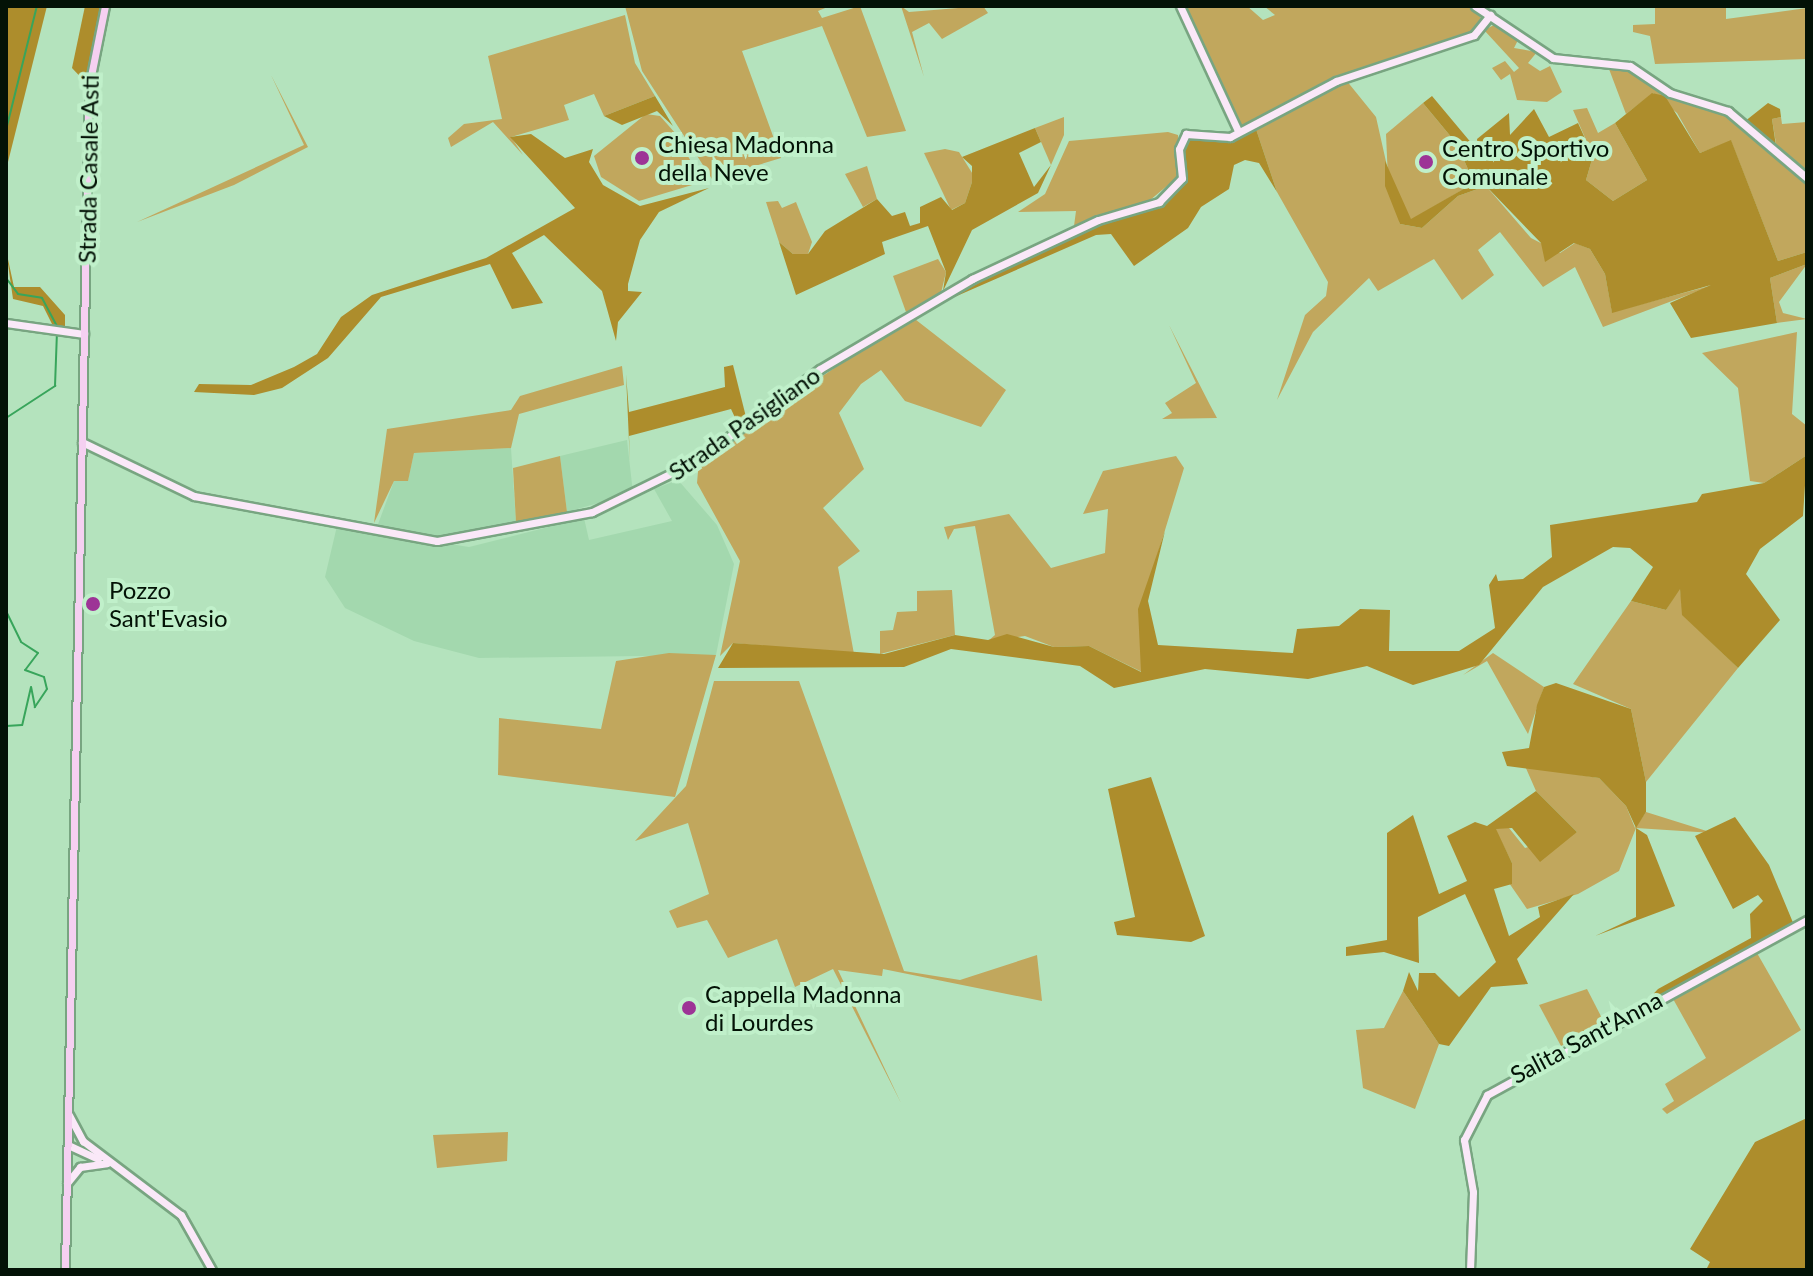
<!DOCTYPE html>
<html>
<head>
<meta charset="utf-8">
<style>
  body { margin:0 }
  #map { position:relative; width:1813px; height:1276px; overflow:hidden; background:#b4e3bd; font-family:Lato,sans-serif }
  div>[style] { position:absolute }
  [style*='--x'] { left:calc(var(--x)*1px); top:calc(var(--y)*1px); width:calc(var(--w)*1px); rotate:calc(var(--a)*1deg) }
  .built>* { inset:0; background:#a3d8ae }
  .green>* { inset:0; background:#c1a75d }
  .forest>* { inset:0; background:#ad8d2c }
  .stream>* { height:2px; margin:-1px; padding:0 1px; transform-origin:1px; border-radius:1px; background:#38a55b }
  .roads { filter:drop-shadow(2px 0 #78a581) drop-shadow(-2px 0 #78a581) drop-shadow(0 2px #78a581) drop-shadow(0 -2px #78a581) }
  .secondary>* { height:7px; margin:-3.5px; padding:0 3.5px; transform-origin:3.5px; border-radius:3.5px; background:#fae8f8 }
  .primary>* { height:7px; margin:-3.5px; padding:0 3.5px; transform-origin:3.5px; border-radius:3.5px; background:#f5d0f1 }
  .dots>* { width:22px; height:22px; translate:-50% -50%; box-sizing:border-box; border:4px solid #c0f0ca; border-radius:50% }
  span { translate:-50% -50%; white-space:nowrap; text-align:center; line-height:1.15; -webkit-text-stroke:8px #c0f0ca; paint-order:stroke }
  .poi-label { font-size:24px; color:#031206 }
  .left { translate:0 -50%; text-align:left }
  .street-label { font-size:24px; color:#031206 }
  .frame { position:absolute; inset:0; border:8px solid #031206; pointer-events:none }
</style>
</head>
<body>
<div id="map">
  <div class="built">
    <i style="clip-path:polygon(627px 440px,633px 493px,567px 512px,560px 456px)"></i>
    <i style="clip-path:polygon(511px 448px,516px 523px,447px 539px,377px 527px,394px 481px,408px 480px,414px 453px)"></i>
    <i style="clip-path:polygon(678px 480px,717px 525px,734px 564px,716px 655px,479px 658px,414px 641px,345px 608px,325px 577px,337px 526px,469px 547px,584px 518px,589px 540px,672px 521px,654px 489px)"></i>
  </div>
  <div class="green">
    <i style="clip-path:polygon(625px 6px,830px 6px,818px 11px,822px 18px,860px 6px,906px 131px,867px 137px,822px 26px,742px 51px,781px 158px,712px 179px,642px 71px)"></i>
    <i style="clip-path:polygon(901px 6px,909px 12px,983px 6px,988px 13px,942px 39px,929px 23px,912px 32px,924px 77px)"></i>
    <i style="clip-path:polygon(1185px 6px,1247px 6px,1263px 20px,1275px 15px,1264px 6px,1471px 6px,1481px 18px,1476px 31px,1338px 77px,1241px 127px)"></i>
    <i style="clip-path:polygon(1655px 6px,1726px 6px,1726px 19px,1807px 8px,1807px 59px,1655px 64px,1650px 36px,1633px 32px,1633px 25px,1655px 24px)"></i>
    <i style="clip-path:polygon(625px 15px,635px 63px,655px 96px,604px 116px,594px 94px,564px 105px,569px 120px,511px 137px,523px 155px,493px 122px,451px 147px,448px 138px,464px 124px,502px 119px,488px 56px)"></i>
    <i style="clip-path:polygon(1498px 23px,1519px 38px,1514px 48px,1537px 52px,1528px 63px,1540px 71px,1550px 66px,1562px 92px,1547px 102px,1517px 100px,1510px 74px,1501px 80px,1492px 68px,1505px 61px,1514px 72px,1519px 68px,1484px 30px)"></i>
    <i style="clip-path:polygon(1609px 69px,1635px 72px,1676px 98px,1726px 114px,1807px 182px,1807px 252px,1778px 261px,1731px 141px,1700px 153px,1677px 113px,1653px 93px,1626px 114px)"></i>
    <i style="clip-path:polygon(271px 75px,308px 147px,234px 185px,137px 222px,304px 145px)"></i>
    <i style="clip-path:polygon(1346px 80px,1376px 117px,1400px 224px,1422px 228px,1458px 196px,1486px 186px,1531px 238px,1560px 253px,1575px 243px,1590px 249px,1605px 274px,1612px 312px,1717px 284px,1603px 327px,1575px 267px,1543px 287px,1500px 232px,1478px 250px,1494px 275px,1462px 300px,1434px 259px,1378px 291px,1369px 278px,1313px 332px,1277px 400px,1305px 315px,1326px 296px,1328px 282px,1277px 192px,1255px 126px)"></i>
    <i style="clip-path:polygon(1423px 103px,1457px 144px,1474px 183px,1411px 220px,1388px 179px,1386px 134px)"></i>
    <i style="clip-path:polygon(1587px 108px,1598px 133px,1615px 123px,1647px 180px,1613px 201px,1586px 180px,1593px 156px,1573px 110px)"></i>
    <i style="clip-path:polygon(646px 114px,660px 116px,676px 134px,702px 182px,639px 201px,601px 177px,594px 156px)"></i>
    <i style="clip-path:polygon(1064px 117px,1064px 135px,1051px 165px,1035px 128px)"></i>
    <i style="clip-path:polygon(1781px 117px,1782px 124px,1807px 122px,1807px 174px,1778px 156px,1772px 119px)"></i>
    <i style="clip-path:polygon(1168px 132px,1178px 135px,1180px 175px,1143px 206px,1074px 226px,1076px 211px,1018px 212px,1045px 194px,1069px 141px)"></i>
    <i style="clip-path:polygon(945px 149px,959px 152px,974px 176px,965px 203px,951px 210px,924px 153px)"></i>
    <i style="clip-path:polygon(867px 166px,877px 199px,863px 207px,845px 174px)"></i>
    <i style="clip-path:polygon(778px 201px,782px 208px,796px 202px,812px 242px,808px 254px,793px 254px,779px 242px,766px 202px)"></i>
    <i style="clip-path:polygon(938px 259px,946px 272px,941px 293px,906px 312px,893px 276px)"></i>
    <i style="clip-path:polygon(1807px 264px,1779px 302px,1783px 313px,1807px 319px,1777px 323px,1770px 278px)"></i>
    <i style="clip-path:polygon(911px 316px,1006px 390px,981px 427px,905px 401px,881px 370px,861px 384px,839px 413px,864px 469px,823px 508px,860px 551px,838px 567px,854px 654px,733px 643px,720px 656px,740px 561px,697px 483px,699px 460px)"></i>
    <i style="clip-path:polygon(1169px 325px,1210px 405px,1217px 418px,1162px 419px,1172px 413px,1165px 403px,1196px 383px)"></i>
    <i style="clip-path:polygon(1797px 332px,1792px 414px,1807px 426px,1807px 455px,1764px 483px,1750px 481px,1738px 388px,1702px 353px)"></i>
    <i style="clip-path:polygon(622px 366px,624px 385px,519px 414px,511px 448px,414px 453px,408px 481px,394px 481px,374px 523px,387px 429px,511px 410px,520px 396px)"></i>
    <i style="clip-path:polygon(560px 456px,567px 512px,516px 523px,513px 468px)"></i>
    <i style="clip-path:polygon(1176px 456px,1184px 468px,1143px 602px,1142px 672px,1089px 646px,1054px 647px,1025px 636px,988px 641px,995px 635px,975px 526px,954px 529px,948px 540px,944px 527px,1009px 514px,1051px 568px,1105px 553px,1108px 509px,1083px 514px,1103px 471px)"></i>
    <i style="clip-path:polygon(1680px 587px,1683px 615px,1738px 668px,1646px 782px,1631px 709px,1573px 684px,1631px 601px,1666px 610px)"></i>
    <i style="clip-path:polygon(952px 590px,955px 635px,880px 654px,880px 631px,893px 630px,897px 612px,917px 611px,917px 591px)"></i>
    <i style="clip-path:polygon(669px 653px,716px 655px,675px 797px,498px 775px,499px 718px,601px 729px,616px 661px)"></i>
    <i style="clip-path:polygon(1493px 653px,1544px 687px,1528px 734px,1487px 661px,1463px 675px)"></i>
    <i style="clip-path:polygon(714px 681px,799px 681px,904px 971px,960px 980px,1037px 955px,1042px 1001px,883px 969px,882px 976px,838px 970px,901px 1103px,833px 969px,795px 987px,777px 939px,728px 958px,707px 920px,677px 928px,669px 911px,709px 894px,688px 823px,635px 841px,686px 786px)"></i>
    <i style="clip-path:polygon(1525px 766px,1599px 778px,1626px 806px,1635px 828px,1646px 812px,1713px 833px,1636px 828px,1619px 871px,1578px 894px,1527px 909px,1507px 880px,1512px 863px,1495px 829px,1505px 823px,1525px 848px,1577px 832px,1536px 791px)"></i>
    <i style="clip-path:polygon(1757px 953px,1801px 1030px,1667px 1114px,1662px 1109px,1674px 1101px,1665px 1084px,1706px 1058px,1672px 997px)"></i>
    <i style="clip-path:polygon(1587px 989px,1605px 1024px,1561px 1046px,1539px 1005px)"></i>
    <i style="clip-path:polygon(1403px 991px,1439px 1044px,1415px 1109px,1363px 1088px,1356px 1030px,1384px 1028px)"></i>
    <i style="clip-path:polygon(508px 1132px,507px 1161px,437px 1168px,433px 1135px)"></i>
  </div>
  <div class="forest">
    <i style="clip-path:polygon(6px 6px,47px 6px,6px 170px)"></i>
    <i style="clip-path:polygon(85px 6px,105px 6px,89px 86px,72px 68px)"></i>
    <i style="clip-path:polygon(1652px 93px,1665px 96px,1700px 153px,1731px 140px,1778px 261px,1807px 252px,1807px 264px,1770px 278px,1777px 323px,1691px 338px,1670px 303px,1711px 285px,1612px 313px,1605px 274px,1590px 249px,1574px 243px,1545px 262px,1541px 243px,1486px 186px,1458px 196px,1422px 228px,1400px 224px,1385px 186px,1385px 161px,1411px 219px,1474px 183px,1457px 144px,1423px 103px,1432px 96px,1478px 151px,1477px 139px,1509px 113px,1510px 135px,1534px 109px,1549px 137px,1578px 123px,1593px 156px,1586px 180px,1613px 201px,1647px 180px,1615px 123px)"></i>
    <i style="clip-path:polygon(655px 96px,673px 126px,657px 111px,622px 125px,604px 116px)"></i>
    <i style="clip-path:polygon(1768px 103px,1780px 109px,1781px 117px,1772px 119px,1776px 146px,1744px 122px)"></i>
    <i style="clip-path:polygon(1255px 126px,1277px 192px,1259px 163px,1245px 160px,1234px 165px,1229px 189px,1201px 207px,1188px 228px,1134px 266px,1111px 234px,1096px 235px,911px 316px,1099px 222px,1157px 205px,1184px 180px,1182px 150px,1192px 134px,1220px 141px)"></i>
    <i style="clip-path:polygon(1035px 128px,1041px 142px,1019px 153px,1034px 187px,1051px 165px,1038px 193px,972px 230px,943px 291px,946px 272px,928px 226px,882px 242px,885px 254px,796px 295px,779px 242px,793px 254px,808px 254px,825px 231px,877px 199px,892px 216px,905px 212px,910px 226px,920px 223px,920px 207px,941px 197px,952px 210px,965px 203px,972px 182px,972px 166px,962px 157px)"></i>
    <i style="clip-path:polygon(531px 134px,565px 158px,593px 149px,589px 162px,603px 185px,640px 206px,709px 188px,659px 212px,640px 240px,628px 284px,628px 291px,642px 292px,618px 322px,616px 341px,602px 291px,544px 235px,512px 253px,543px 303px,512px 309px,490px 264px,381px 297px,328px 358px,282px 388px,254px 395px,194px 392px,199px 384px,251px 385px,294px 367px,317px 354px,341px 317px,372px 295px,486px 258px,575px 208px,510px 137px)"></i>
    <i style="clip-path:polygon(6px 250px,14px 287px,40px 287px,65px 315px,65px 329px,53px 326px,43px 306px,13px 299px)"></i>
    <i style="clip-path:polygon(733px 365px,746px 417px,738px 424px,731px 409px,629px 436px,630px 464px,626px 374px,629px 412px,725px 387px,724px 367px)"></i>
    <i style="clip-path:polygon(1807px 455px,1803px 516px,1760px 549px,1746px 574px,1780px 620px,1738px 668px,1682px 615px,1680px 589px,1666px 610px,1631px 601px,1653px 567px,1630px 548px,1613px 547px,1543px 587px,1479px 665px,1413px 685px,1367px 666px,1308px 679px,1205px 669px,1114px 688px,1080px 666px,951px 649px,904px 667px,718px 668px,733px 643px,884px 654px,955px 635px,988px 640px,1007px 634px,1054px 647px,1089px 646px,1141px 672px,1138px 609px,1165px 531px,1148px 601px,1158px 645px,1293px 653px,1297px 629px,1339px 626px,1360px 609px,1390px 610px,1389px 651px,1459px 651px,1495px 628px,1489px 585px,1496px 574px,1498px 581px,1523px 579px,1552px 557px,1550px 525px,1697px 502px,1702px 494px,1764px 483px)"></i>
    <i style="clip-path:polygon(1556px 683px,1631px 709px,1646px 782px,1646px 812px,1636px 828px,1647px 835px,1675px 906px,1595px 936px,1636px 917px,1636px 828px,1626px 806px,1599px 778px,1507px 766px,1502px 752px,1529px 748px,1537px 705px,1544px 687px)"></i>
    <i style="clip-path:polygon(1151px 777px,1205px 936px,1191px 942px,1117px 935px,1114px 922px,1135px 917px,1108px 789px)"></i>
    <i style="clip-path:polygon(1536px 791px,1577px 832px,1540px 862px,1512px 828px,1496px 829px,1512px 863px,1512px 884px,1494px 889px,1509px 936px,1540px 917px,1538px 907px,1574px 894px,1517px 959px,1528px 984px,1491px 987px,1449px 1046px,1439px 1044px,1403px 991px,1409px 972px,1418px 991px,1419px 973px,1435px 973px,1459px 997px,1496px 962px,1465px 894px,1418px 917px,1419px 963px,1384px 952px,1346px 956px,1346px 947px,1387px 940px,1387px 833px,1413px 815px,1439px 894px,1467px 881px,1447px 836px,1475px 822px,1487px 826px)"></i>
    <i style="clip-path:polygon(1735px 817px,1769px 865px,1794px 925px,1642px 1006px,1658px 989px,1751px 938px,1750px 914px,1763px 901px,1758px 895px,1733px 909px,1695px 836px)"></i>
    <i style="clip-path:polygon(1807px 1118px,1807px 1270px,1706px 1270px,1710px 1262px,1690px 1249px,1755px 1142px)"></i>
  </div>
  <div class="stream">
    <i style="--x:6;--y:130;--w:128;--a:-76"></i>
    <i style="--x:6;--y:278;--w:20;--a:53"></i>
    <i style="--x:18;--y:294;--w:24;--a:9"></i>
    <i style="--x:42;--y:298;--w:32;--a:62"></i>
    <i style="--x:6;--y:418;--w:59;--a:-33.1"></i>
    <i style="--x:55;--y:386;--w:54;--a:-87.9"></i>
    <i style="--x:6;--y:471;--w:15;--a:90"></i>
    <i style="--x:6;--y:611;--w:34;--a:64"></i>
    <i style="--x:21;--y:642;--w:20;--a:33"></i>
    <i style="--x:38;--y:653;--w:21;--a:127"></i>
    <i style="--x:25;--y:670;--w:20;--a:20"></i>
    <i style="--x:44;--y:677;--w:12;--a:76"></i>
    <i style="--x:47;--y:689;--w:22;--a:124"></i>
    <i style="--x:35;--y:707;--w:20;--a:-101"></i>
    <i style="--x:31;--y:687;--w:39;--a:103"></i>
    <i style="--x:22;--y:725;--w:16;--a:176"></i>
  </div>
  <div class="roads">
    <div class="secondary">
      <i style="--x:1180;--y:6;--w:138;--a:65.1"></i>
      <i style="--x:1475;--y:6;--w:94;--a:33.7"></i>
      <i style="--x:1553;--y:58;--w:77;--a:5.9"></i>
      <i style="--x:1630;--y:66;--w:48;--a:34"></i>
      <i style="--x:1670;--y:93;--w:61;--a:17.2"></i>
      <i style="--x:1728;--y:111;--w:104;--a:40.3"></i>
      <i style="--x:6;--y:323;--w:79;--a:8"></i>
      <i style="--x:82;--y:442;--w:124;--a:25.7"></i>
      <i style="--x:194;--y:496;--w:247;--a:10.5"></i>
      <i style="--x:437;--y:541;--w:158;--a:-10.6"></i>
      <i style="--x:592;--y:512;--w:116;--a:-26.1"></i>
      <i style="--x:696;--y:461;--w:154;--a:-36.6"></i>
      <i style="--x:820;--y:369;--w:177;--a:-30.6"></i>
      <i style="--x:972;--y:279;--w:139;--a:-25.1"></i>
      <i style="--x:1098;--y:220;--w:64;--a:-16.4"></i>
      <i style="--x:1159;--y:202;--w:33;--a:-46"></i>
      <i style="--x:1182;--y:178;--w:29;--a:-96"></i>
      <i style="--x:1179;--y:149;--w:17;--a:-65"></i>
      <i style="--x:1186;--y:134;--w:44;--a:3.9"></i>
      <i style="--x:1230;--y:137;--w:120;--a:-27.8"></i>
      <i style="--x:1336;--y:81;--w:145;--a:-18.4"></i>
      <i style="--x:1474;--y:35;--w:26;--a:-51"></i>
      <i style="--x:69;--y:1115;--w:30;--a:62"></i>
      <i style="--x:83;--y:1141;--w:123;--a:37.1"></i>
      <i style="--x:181;--y:1215;--w:63;--a:60.6"></i>
      <i style="--x:68;--y:1145;--w:33;--a:25"></i>
      <i style="--x:67;--y:1183;--w:21;--a:-51"></i>
      <i style="--x:80;--y:1167;--w:27;--a:-8"></i>
      <i style="--x:1470;--y:1270;--w:78;--a:-87.8"></i>
      <i style="--x:1473;--y:1192;--w:53;--a:-99.8"></i>
      <i style="--x:1464;--y:1140;--w:51;--a:-62.9"></i>
      <i style="--x:1487;--y:1095;--w:365;--a:-28.7"></i>
    </div>
    <div class="primary">
      <i style="--x:65;--y:1270;--w:1184;--a:-88.84"></i>
      <i style="--x:89;--y:86;--w:82;--a:-78.7"></i>
    </div>
  </div>
  <div class="dots">
    <i style="left:642px;top:158px;background:#9d3496"></i>
    <i style="left:1426px;top:162px;background:#9d3496"></i>
    <i style="left:93px;top:604px;background:#9d3496"></i>
    <i style="left:689px;top:1008px;background:#9d3496"></i>
  </div>
  <div class="poi-label">
    <span class="left" style="left:658px;top:158px">Chiesa Madonna<br>della Neve</span>
    <span class="left" style="left:1442px;top:162px">Centro Sportivo<br>Comunale</span>
    <span class="left" style="left:109px;top:604px">Pozzo<br>Sant'Evasio</span>
    <span class="left" style="left:705px;top:1008px">Cappella Madonna<br>di Lourdes</span>
  </div>
  <div class="street-label">
    <span style="left:88px;top:169px;rotate:-89deg">Strada Casale Asti</span>
    <span style="left:744px;top:423px;rotate:-35deg">Strada Pasigliano</span>
    <span style="left:1586px;top:1037px;rotate:-28deg">Salita Sant'Anna</span>
  </div>
  <div class="frame"></div>
</div>
</body>
</html>
